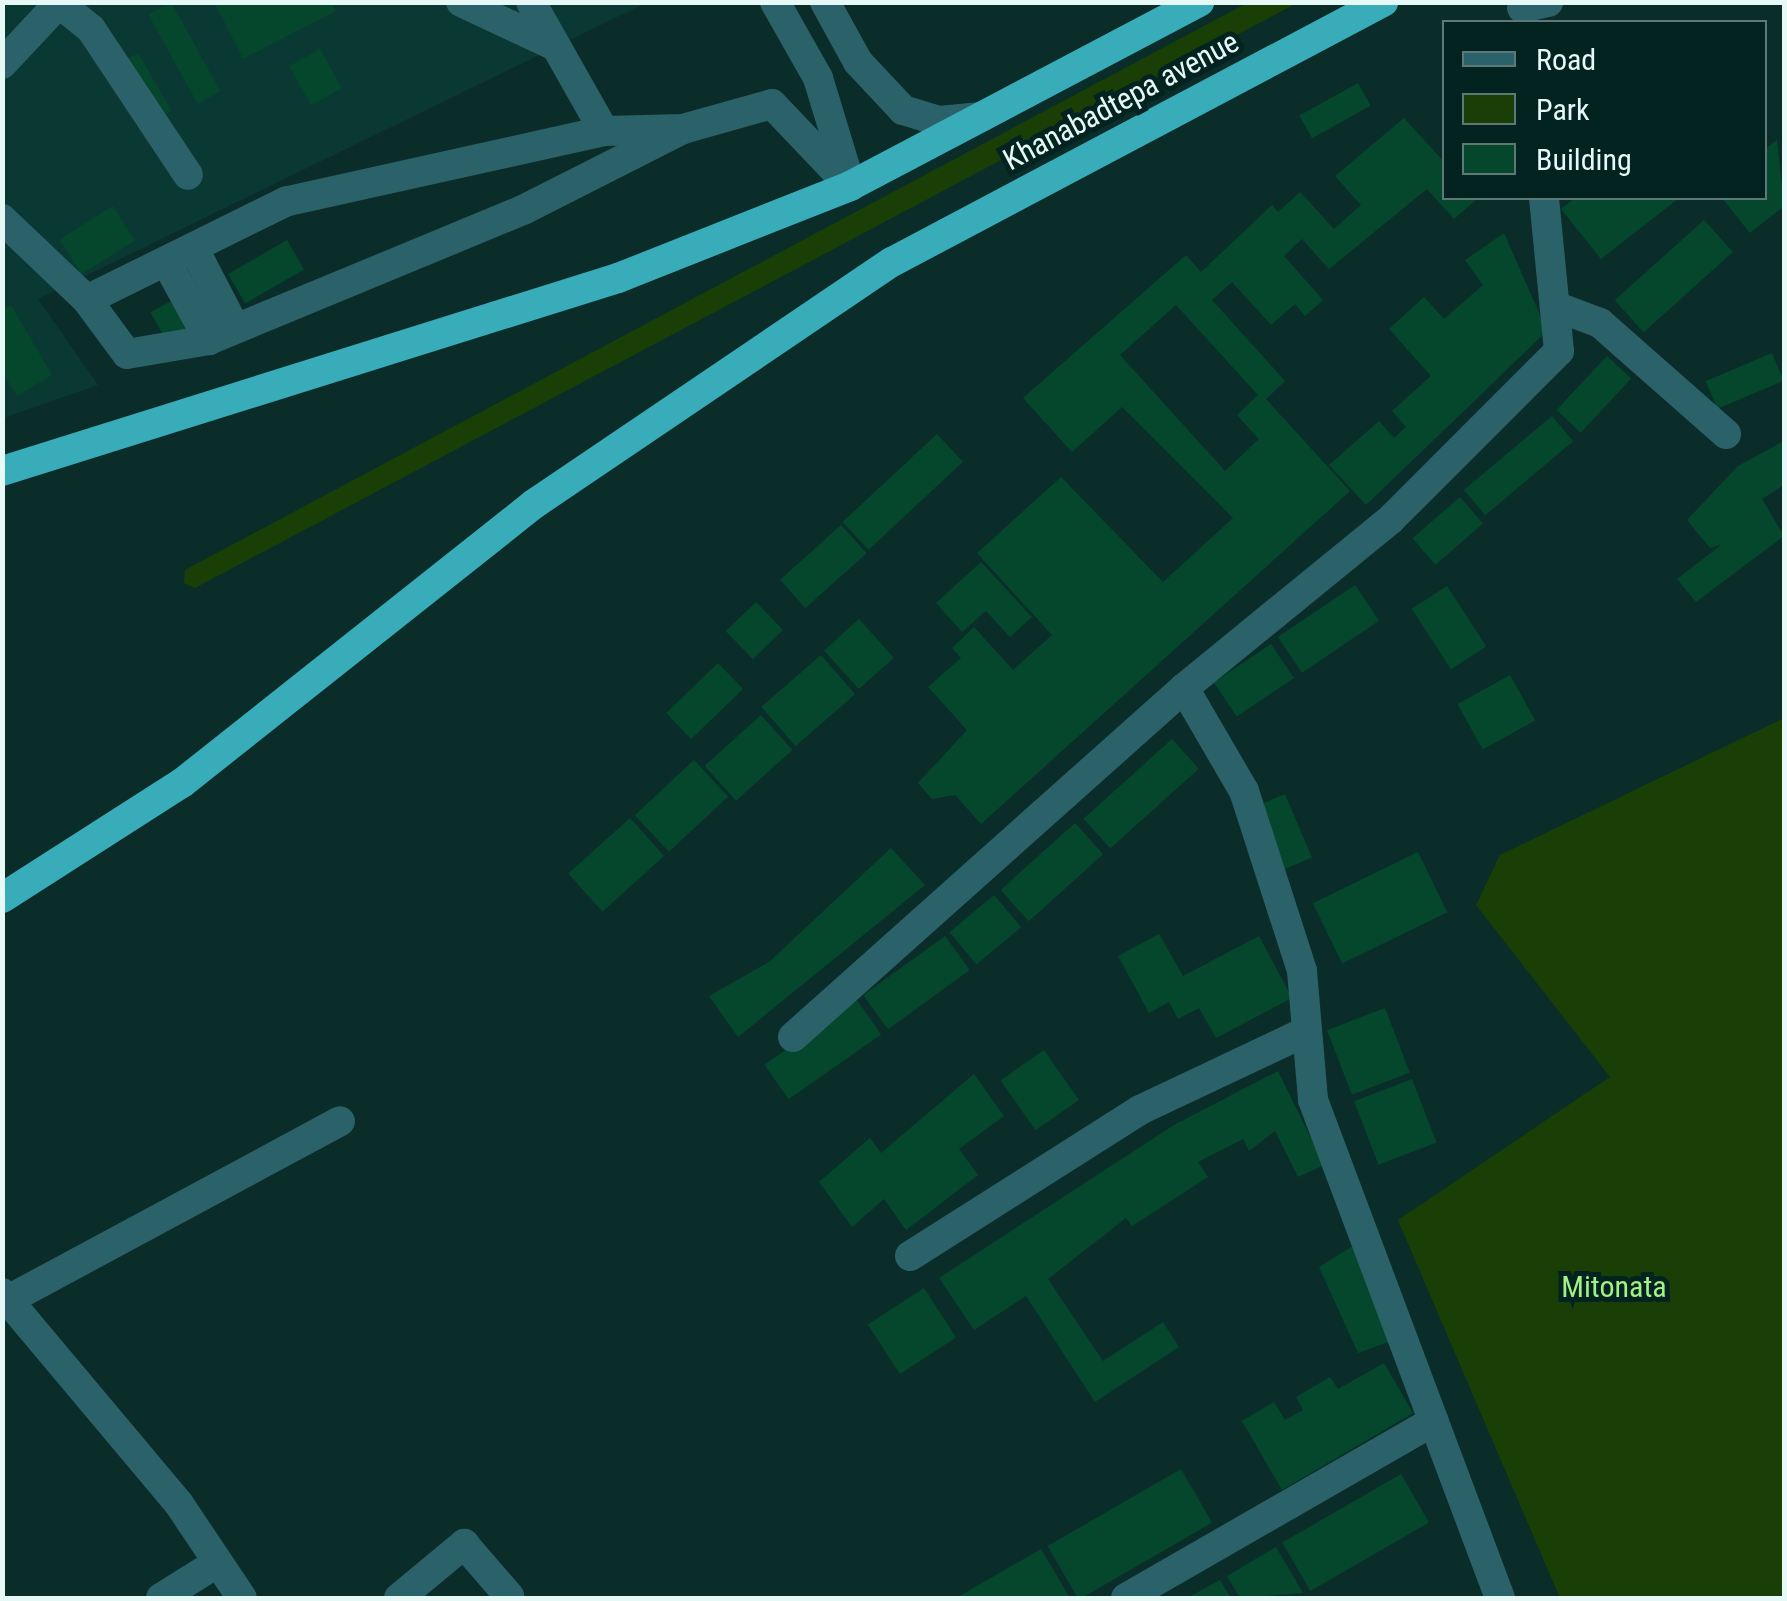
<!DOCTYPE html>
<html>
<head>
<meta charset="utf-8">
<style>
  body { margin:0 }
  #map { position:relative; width:1787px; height:1601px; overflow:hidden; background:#0b2d29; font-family:"Roboto Condensed",sans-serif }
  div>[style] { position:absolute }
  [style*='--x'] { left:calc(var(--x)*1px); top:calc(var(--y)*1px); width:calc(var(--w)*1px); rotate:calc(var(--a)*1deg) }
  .built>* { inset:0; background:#0a3833 }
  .green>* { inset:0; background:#1a3f06 }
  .building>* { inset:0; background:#04472d; transform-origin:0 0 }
  .minor>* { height:30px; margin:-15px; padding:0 15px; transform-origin:15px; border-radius:15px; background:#2b6168 }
  .highway>* { height:30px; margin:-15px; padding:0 15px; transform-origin:15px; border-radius:15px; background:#39acba }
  span { translate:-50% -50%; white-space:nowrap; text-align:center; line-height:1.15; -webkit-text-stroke:10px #02231f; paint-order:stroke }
  .street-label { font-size:30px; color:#e7f9f6 }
  .park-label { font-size:30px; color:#a4f086 }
  .frame { position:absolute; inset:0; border:5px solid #e7f9f6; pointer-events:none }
  .legend { position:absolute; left:1442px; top:20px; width:325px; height:180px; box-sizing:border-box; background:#02231f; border:2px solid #5e7975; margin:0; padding:12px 18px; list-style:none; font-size:30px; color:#e7f9f6 }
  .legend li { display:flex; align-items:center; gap:20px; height:50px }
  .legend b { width:50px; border:2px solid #5e7975 }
</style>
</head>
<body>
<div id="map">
  <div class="built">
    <i style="clip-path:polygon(3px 3px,646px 3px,38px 299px,98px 385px,3px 418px)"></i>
  </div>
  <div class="green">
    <i style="clip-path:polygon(1247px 3px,1297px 3px,195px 588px,184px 583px,185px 570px)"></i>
    <i style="clip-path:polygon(1784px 718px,1784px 1598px,1560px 1598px,1398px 1220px,1610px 1077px,1476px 905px,1500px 855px)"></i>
  </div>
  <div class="building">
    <i style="left:171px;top:2px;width:102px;height:26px;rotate:61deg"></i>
    <i style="clip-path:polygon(214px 2px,331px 2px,336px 11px,243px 59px)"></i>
    <i style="left:320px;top:49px;width:45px;height:35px;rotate:61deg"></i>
    <i style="left:138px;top:53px;width:67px;height:17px;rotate:60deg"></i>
    <i style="left:1358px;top:83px;width:26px;height:67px;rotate:61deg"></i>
    <i style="clip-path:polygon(evenodd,1404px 118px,1444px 162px,1444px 198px,1478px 198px,1454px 219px,1427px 189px,1329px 269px,1302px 239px,1284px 256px,1323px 300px,1305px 316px,1295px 304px,1271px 325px,1232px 282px,1212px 300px,1285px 381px,1266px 399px,1350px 491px,981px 824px,955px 795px,932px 799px,918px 783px,967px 730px,928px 687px,961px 658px,952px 648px,974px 627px,1013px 670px,1052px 635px,977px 553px,1061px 477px,1163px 582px,1233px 518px,1122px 407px,1072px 452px,1023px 398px,1186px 255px,1201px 272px,1272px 205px,1278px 212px,1300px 192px,1334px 229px,1361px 205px,1335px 176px,1404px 118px,1176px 305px,1258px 395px,1237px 415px,1259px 439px,1225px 471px,1120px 355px,1176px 305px)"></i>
    <i style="clip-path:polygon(1777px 140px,1784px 206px,1750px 233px,1722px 198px,1764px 198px,1764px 150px)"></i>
    <i style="clip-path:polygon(1575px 198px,1679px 198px,1601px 259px,1561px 209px)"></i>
    <i style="left:113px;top:206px;width:41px;height:63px;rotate:58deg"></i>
    <i style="left:1704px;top:220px;width:43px;height:120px;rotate:48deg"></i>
    <i style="clip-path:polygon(1504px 233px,1547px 331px,1366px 505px,1329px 465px,1379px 421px,1394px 438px,1406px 427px,1392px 411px,1431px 376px,1389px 329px,1424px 297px,1444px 319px,1483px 285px,1465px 260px)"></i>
    <i style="left:287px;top:240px;width:34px;height:68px;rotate:60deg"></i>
    <i style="left:218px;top:275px;width:33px;height:77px;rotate:61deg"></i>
    <i style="clip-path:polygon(11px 305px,52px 375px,17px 396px,2px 372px,2px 310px)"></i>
    <i style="left:1772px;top:353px;width:30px;height:72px;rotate:67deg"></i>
    <i style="left:1607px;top:356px;width:33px;height:74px;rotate:43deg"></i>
    <i style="left:1552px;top:416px;width:33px;height:115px;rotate:50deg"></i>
    <i style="left:937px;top:434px;width:38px;height:129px;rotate:47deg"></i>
    <i style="clip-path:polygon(1782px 442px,1784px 485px,1762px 499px,1784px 536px,1696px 602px,1677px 579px,1721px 545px,1710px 548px,1687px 520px,1738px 466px)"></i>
    <i style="left:1460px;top:497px;width:35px;height:63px;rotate:49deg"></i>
    <i style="left:841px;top:525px;width:38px;height:82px;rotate:48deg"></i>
    <i style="clip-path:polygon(981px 562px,1032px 617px,1010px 637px,986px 611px,962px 632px,936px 603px)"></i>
    <i style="left:1355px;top:585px;width:43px;height:93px;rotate:56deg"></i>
    <i style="left:1447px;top:586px;width:72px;height:42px;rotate:57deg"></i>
    <i style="left:756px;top:602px;width:39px;height:42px;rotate:46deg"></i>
    <i style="left:859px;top:619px;width:52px;height:47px;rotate:48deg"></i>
    <i style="left:1271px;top:644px;width:41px;height:69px;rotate:56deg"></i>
    <i style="left:821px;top:655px;width:52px;height:79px;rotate:49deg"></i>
    <i style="left:718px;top:663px;width:36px;height:72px;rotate:46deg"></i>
    <i style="left:1510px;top:675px;width:52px;height:60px;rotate:61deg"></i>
    <i style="left:761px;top:715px;width:47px;height:76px;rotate:48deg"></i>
    <i style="left:1172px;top:739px;width:40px;height:119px;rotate:48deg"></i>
    <i style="left:694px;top:760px;width:50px;height:81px;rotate:47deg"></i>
    <i style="left:1285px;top:794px;width:69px;height:37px;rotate:67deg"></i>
    <i style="left:630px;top:818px;width:51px;height:83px;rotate:48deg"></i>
    <i style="left:1075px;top:823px;width:42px;height:100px;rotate:48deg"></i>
    <i style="clip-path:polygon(891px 848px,925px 885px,738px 1037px,709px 996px,769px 962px)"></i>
    <i style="left:1418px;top:852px;width:67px;height:117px;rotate:64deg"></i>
    <i style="left:994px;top:895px;width:42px;height:58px;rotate:50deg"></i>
    <i style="clip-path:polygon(1159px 934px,1183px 976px,1259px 936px,1292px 998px,1216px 1038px,1199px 1008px,1178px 1019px,1169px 1002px,1149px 1013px,1118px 956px)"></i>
    <i style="left:945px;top:936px;width:42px;height:101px;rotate:54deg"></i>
    <i style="left:857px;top:1000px;width:42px;height:113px;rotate:55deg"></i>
    <i style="left:1385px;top:1008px;width:69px;height:62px;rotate:69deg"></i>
    <i style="left:1044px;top:1050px;width:61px;height:53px;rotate:55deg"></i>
    <i style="clip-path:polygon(1278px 1071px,1324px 1165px,1298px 1177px,1275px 1131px,1249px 1151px,1243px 1139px,1198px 1162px,1208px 1177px,1132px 1226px,1126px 1218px,1048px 1279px,1103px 1361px,1163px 1322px,1179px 1347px,1095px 1402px,1026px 1296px,974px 1330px,939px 1278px,1174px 1125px)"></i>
    <i style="clip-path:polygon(974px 1074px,1004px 1116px,959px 1149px,978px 1175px,906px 1230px,884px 1199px,852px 1227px,819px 1182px,870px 1138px,881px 1153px)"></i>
    <i style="left:1412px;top:1079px;width:68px;height:62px;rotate:69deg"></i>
    <i style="clip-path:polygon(1356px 1244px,1391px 1341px,1358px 1353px,1319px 1267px)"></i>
    <i style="left:924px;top:1288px;width:59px;height:67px;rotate:57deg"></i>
    <i style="clip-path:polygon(1384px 1363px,1413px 1413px,1282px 1490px,1242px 1421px,1274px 1402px,1285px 1420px,1303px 1410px,1296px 1397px,1330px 1377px,1338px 1389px)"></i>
    <i style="left:1181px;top:1469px;width:62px;height:154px;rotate:60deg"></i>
    <i style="left:1401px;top:1474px;width:56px;height:137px;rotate:60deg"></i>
    <i style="clip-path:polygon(1276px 1547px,1303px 1593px,1240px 1598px,1227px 1576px)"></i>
    <i style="clip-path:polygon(1041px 1549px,1070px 1598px,956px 1598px)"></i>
    <i style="clip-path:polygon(1220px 1580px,1231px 1598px,1187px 1598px)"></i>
  </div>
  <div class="minor">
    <i style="--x:461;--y:2;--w:102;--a:25.1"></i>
    <i style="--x:531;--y:2;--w:148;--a:60.5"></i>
    <i style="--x:775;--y:2;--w:87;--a:60.5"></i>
    <i style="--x:818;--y:78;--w:110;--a:73.1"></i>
    <i style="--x:825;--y:2;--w:68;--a:61.2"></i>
    <i style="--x:858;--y:62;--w:66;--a:46.8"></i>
    <i style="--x:903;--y:110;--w:39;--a:17"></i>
    <i style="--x:940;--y:121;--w:41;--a:-5.6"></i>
    <i style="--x:1522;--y:8;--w:27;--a:-13"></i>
    <i style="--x:2;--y:64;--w:83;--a:-46.9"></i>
    <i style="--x:59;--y:3;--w:41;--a:39.1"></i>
    <i style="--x:91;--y:29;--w:175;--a:56.4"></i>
    <i style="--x:683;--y:129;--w:79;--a:178.5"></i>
    <i style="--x:604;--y:131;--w:325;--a:167.5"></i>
    <i style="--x:287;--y:201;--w:223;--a:153.7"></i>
    <i style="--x:87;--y:300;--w:67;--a:53.5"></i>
    <i style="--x:127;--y:354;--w:83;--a:-9.7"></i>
    <i style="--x:209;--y:340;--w:340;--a:-22.5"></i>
    <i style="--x:523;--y:210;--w:179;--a:-26.9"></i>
    <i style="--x:683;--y:129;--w:92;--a:-15.7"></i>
    <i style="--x:772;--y:104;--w:113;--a:46.4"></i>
    <i style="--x:2;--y:219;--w:117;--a:43.6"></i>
    <i style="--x:194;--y:249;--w:89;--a:62.6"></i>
    <i style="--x:167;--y:263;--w:88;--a:61.4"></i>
    <i style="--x:1555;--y:306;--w:48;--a:20.7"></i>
    <i style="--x:1600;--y:323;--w:168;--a:41.4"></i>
    <i style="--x:1184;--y:688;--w:119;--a:59.8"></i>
    <i style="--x:1244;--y:791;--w:189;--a:72.1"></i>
    <i style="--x:1302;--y:971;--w:129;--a:85.1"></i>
    <i style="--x:1313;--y:1100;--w:532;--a:69.42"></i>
    <i style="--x:793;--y:1037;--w:524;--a:-41.75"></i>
    <i style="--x:1184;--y:688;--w:266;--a:-39.2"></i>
    <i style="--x:1390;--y:520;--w:239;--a:-45"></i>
    <i style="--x:1559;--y:351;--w:154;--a:-95.6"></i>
    <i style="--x:910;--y:1256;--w:272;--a:-32.4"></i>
    <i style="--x:1140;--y:1110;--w:178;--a:-25.3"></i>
    <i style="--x:2;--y:1293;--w:275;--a:50"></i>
    <i style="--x:179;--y:1504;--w:113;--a:56.2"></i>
    <i style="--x:8;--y:1300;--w:377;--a:-28.3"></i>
    <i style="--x:161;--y:1598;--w:60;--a:-32.1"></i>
    <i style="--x:399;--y:1598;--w:85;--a:-39.7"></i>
    <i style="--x:464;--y:1544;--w:69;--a:49.1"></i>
    <i style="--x:1126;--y:1598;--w:355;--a:-29.9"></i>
  </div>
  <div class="highway">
    <i style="--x:2;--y:471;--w:646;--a:-17.4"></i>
    <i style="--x:618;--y:278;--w:250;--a:-21.6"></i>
    <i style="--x:850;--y:186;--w:395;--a:-27.8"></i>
    <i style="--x:2;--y:898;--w:214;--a:-32.6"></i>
    <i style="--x:182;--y:783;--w:449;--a:-38.4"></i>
    <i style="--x:534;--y:504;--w:432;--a:-34.1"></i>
    <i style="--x:892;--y:262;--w:556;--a:-27.9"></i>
  </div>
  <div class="street-label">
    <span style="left:1121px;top:101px;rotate:-28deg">Khanabadtepa avenue</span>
  </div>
  <div class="park-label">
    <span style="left:1614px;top:1287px">Mitonata</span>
  </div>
  <div class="frame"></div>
  <ul class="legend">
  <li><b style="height:12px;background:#2b6168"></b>Road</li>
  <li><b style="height:28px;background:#1a3f06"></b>Park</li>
  <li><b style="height:28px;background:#04472d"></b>Building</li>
  </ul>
</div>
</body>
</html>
